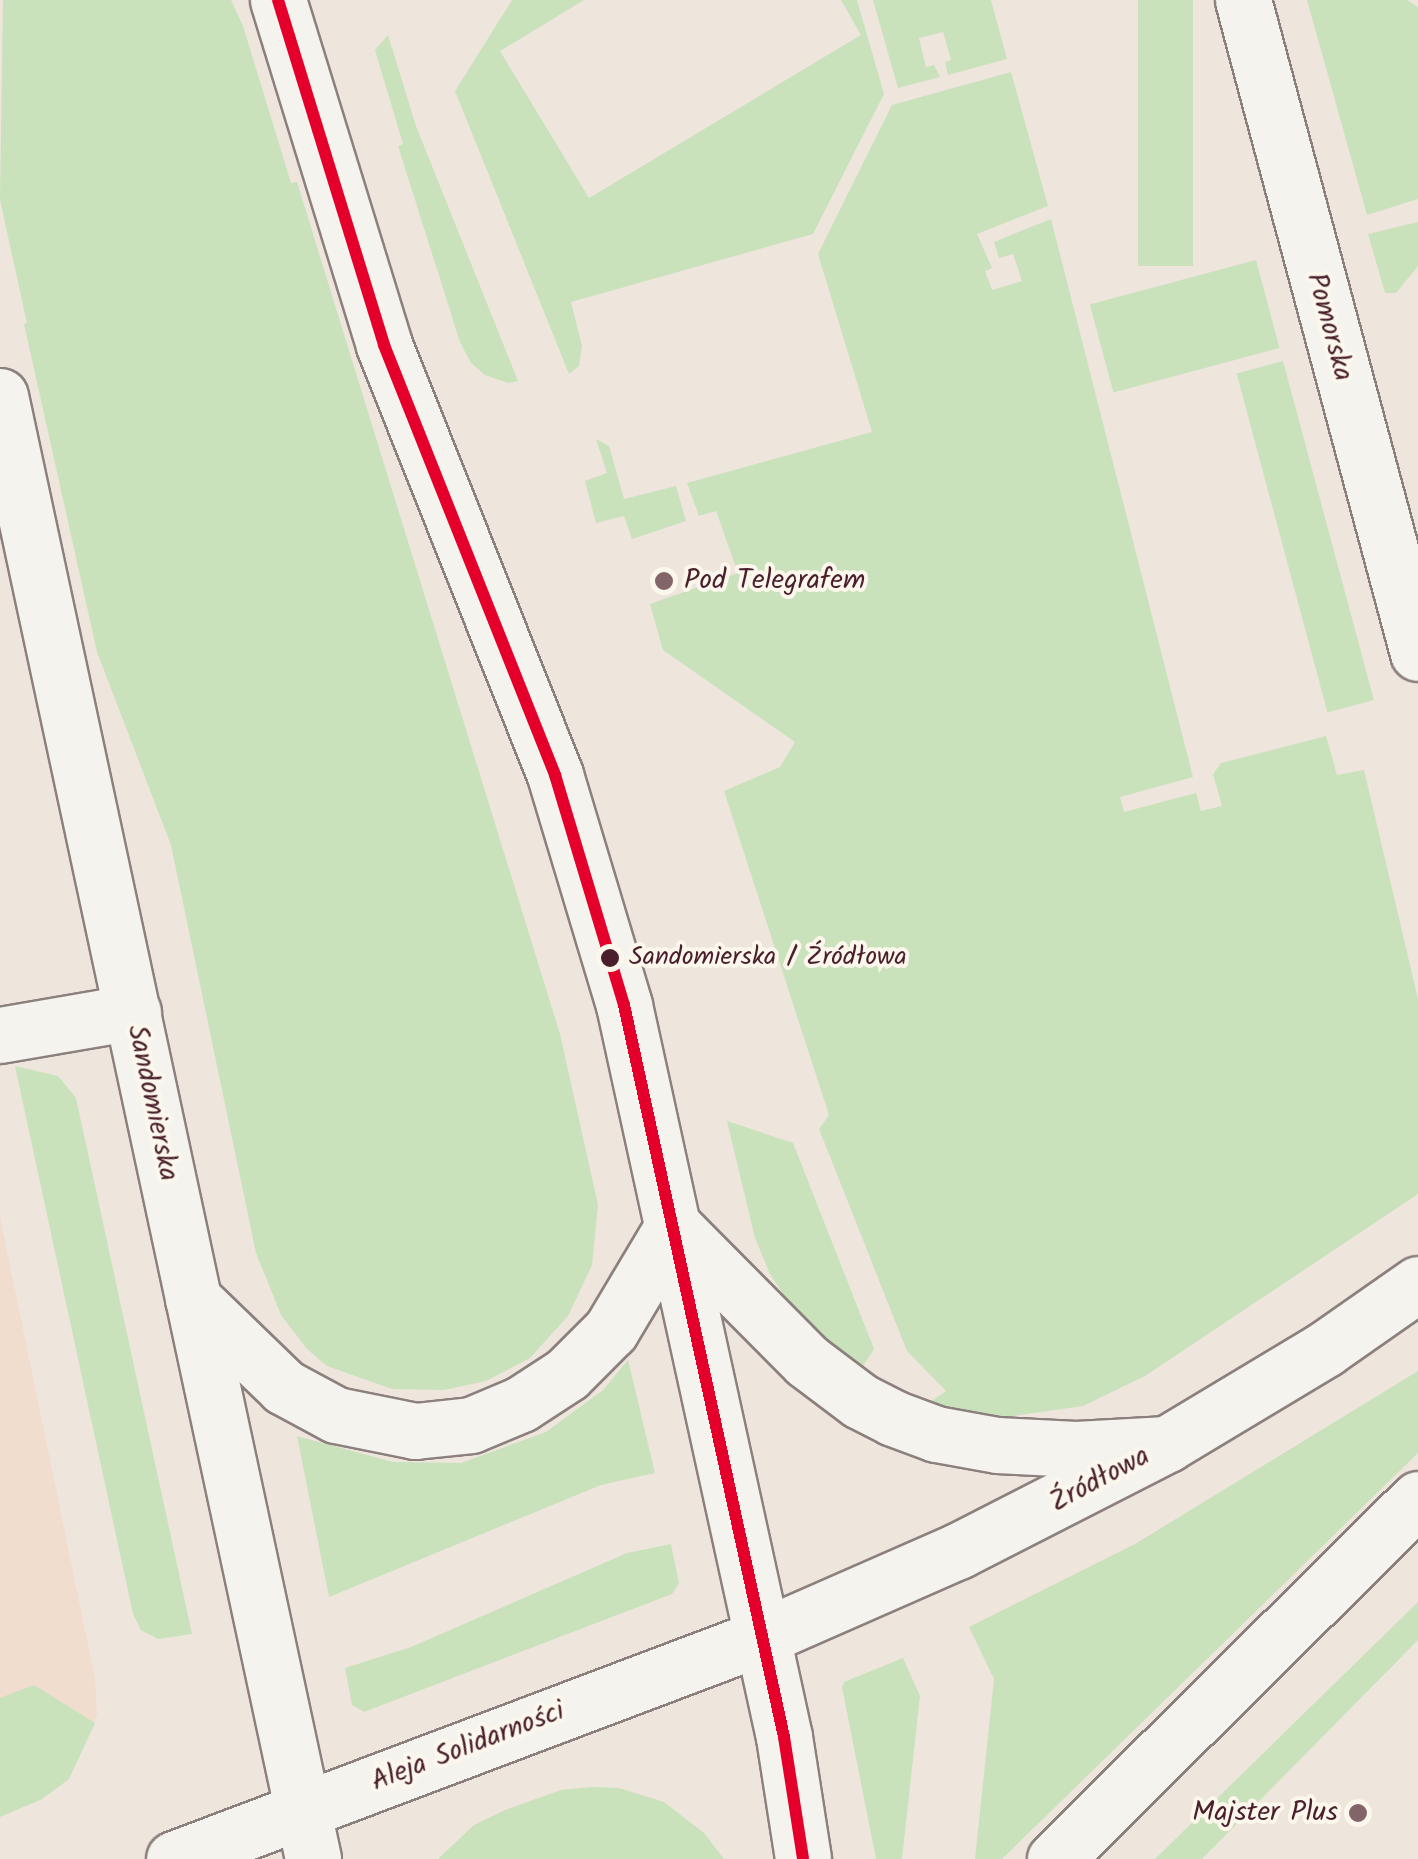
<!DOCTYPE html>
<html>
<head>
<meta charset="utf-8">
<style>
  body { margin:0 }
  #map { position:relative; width:1418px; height:1859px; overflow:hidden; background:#eee5dc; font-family:Kalam,sans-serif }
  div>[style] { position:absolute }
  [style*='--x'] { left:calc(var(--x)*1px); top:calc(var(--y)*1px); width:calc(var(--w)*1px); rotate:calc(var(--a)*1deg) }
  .built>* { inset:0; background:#f0ddce }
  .green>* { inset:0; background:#c9e2bc; transform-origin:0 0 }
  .roads { filter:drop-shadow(2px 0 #8c807e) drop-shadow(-2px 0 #8c807e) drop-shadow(0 2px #8c807e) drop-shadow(0 -2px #8c807e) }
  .street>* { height:55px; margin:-27.5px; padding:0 27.5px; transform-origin:27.5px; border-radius:27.5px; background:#f5f3ee }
  .secondary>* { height:55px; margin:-27.5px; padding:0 27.5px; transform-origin:27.5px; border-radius:27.5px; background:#f5f3ee }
  .primary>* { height:55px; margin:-27.5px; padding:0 27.5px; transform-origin:27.5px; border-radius:27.5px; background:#f5f3ee }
  .bus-1>* { height:12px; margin:-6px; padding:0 6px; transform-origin:6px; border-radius:6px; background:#e4002b }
  .dots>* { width:28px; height:28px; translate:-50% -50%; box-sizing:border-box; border:5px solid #fbf7ec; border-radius:50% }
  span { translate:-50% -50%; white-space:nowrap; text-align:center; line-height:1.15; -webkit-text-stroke:8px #fbf7ec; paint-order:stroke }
  .bus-label { font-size:26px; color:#4a1f2b }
  .left { translate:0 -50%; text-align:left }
  .street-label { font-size:28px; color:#4a1f2b }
  .poi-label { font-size:28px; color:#4a1f2b }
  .right { translate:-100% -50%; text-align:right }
</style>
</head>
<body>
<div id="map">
  <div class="built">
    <i style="clip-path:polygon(0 1217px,95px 1679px,97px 1715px,69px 1779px,42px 1799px,0 1817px)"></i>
  </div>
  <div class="green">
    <i style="clip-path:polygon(3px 0,231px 0,243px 26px,291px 183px,297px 182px,560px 1034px,598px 1205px,592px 1265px,568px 1316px,530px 1358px,486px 1381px,444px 1390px,392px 1389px,327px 1366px,307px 1349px,281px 1315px,256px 1253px,171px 845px,97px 652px,24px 324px,27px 323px,0 200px)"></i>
    <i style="clip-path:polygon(512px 0,584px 0,500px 51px,589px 198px,861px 35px,841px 0,857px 0,884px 94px,813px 234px,571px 302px,582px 346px,579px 366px,569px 374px,455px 91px)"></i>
    <i style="clip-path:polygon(873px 0,991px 0,1007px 59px,948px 75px,945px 62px,951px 60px,943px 32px,919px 38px,926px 67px,934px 65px,940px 77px,898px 88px)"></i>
    <i style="left:1138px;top:0;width:55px;height:266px"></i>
    <i style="clip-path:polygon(1307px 0,1407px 0,1418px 7px,1418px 199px,1367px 215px)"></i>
    <i style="clip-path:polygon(388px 35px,416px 126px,518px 381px,508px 383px,485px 375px,471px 363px,460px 342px,398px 146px,403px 144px,375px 50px)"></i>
    <i style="clip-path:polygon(1011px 72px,1048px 206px,977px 234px,992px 268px,985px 271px,992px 290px,1022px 281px,1013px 254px,999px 258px,994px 242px,1051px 219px,1193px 777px,1120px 797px,1124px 812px,1196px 793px,1201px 811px,1222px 806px,1213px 774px,1221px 763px,1326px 736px,1337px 775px,1364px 770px,1418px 999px,1418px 1194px,1145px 1376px,1083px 1406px,1005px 1417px,924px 1406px,946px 1391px,907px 1351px,819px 1129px,829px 1115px,724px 791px,780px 767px,795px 742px,663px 650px,650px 604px,738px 573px,716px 511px,699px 516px,687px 483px,872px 432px,818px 254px,892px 105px)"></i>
    <i style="clip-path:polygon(1418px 222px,1418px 266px,1396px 293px,1385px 293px,1368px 234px)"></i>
    <i style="left:1256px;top:260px;width:91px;height:172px;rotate:75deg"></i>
    <i style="left:1283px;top:361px;width:351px;height:48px;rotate:75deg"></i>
    <i style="clip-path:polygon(596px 439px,609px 446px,624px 499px,676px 486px,686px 521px,632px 539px,624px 516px,596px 523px,585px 481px,607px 473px)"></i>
    <i style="clip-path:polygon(15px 1066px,58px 1076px,76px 1098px,192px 1634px,158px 1639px,141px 1630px,133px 1614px)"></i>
    <i style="clip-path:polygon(727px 1121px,793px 1143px,874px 1349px,859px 1372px,797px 1315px,770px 1274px,755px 1238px)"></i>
    <i style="clip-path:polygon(628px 1360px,655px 1473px,601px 1485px,329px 1597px,297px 1436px,393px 1462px,461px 1463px,546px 1432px,603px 1390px)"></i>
    <i style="clip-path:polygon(1418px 1371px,1418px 1453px,1002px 1859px,975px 1859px,994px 1679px,969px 1627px,1135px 1544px)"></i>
    <i style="clip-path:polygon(671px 1544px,679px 1583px,672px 1594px,364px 1712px,352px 1705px,345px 1668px,411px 1647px,627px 1553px)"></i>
    <i style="clip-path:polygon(1418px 1602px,1418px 1640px,1202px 1859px,1155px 1859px)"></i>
    <i style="clip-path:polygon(903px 1658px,920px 1696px,902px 1859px,876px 1859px,842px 1687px,844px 1682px)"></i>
    <i style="clip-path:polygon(34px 1685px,95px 1723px,69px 1779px,42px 1799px,0 1817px,0 1698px)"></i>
    <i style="clip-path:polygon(591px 1787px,619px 1788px,664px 1802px,704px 1833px,724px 1859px,438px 1859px,474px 1825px,505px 1810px,561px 1790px)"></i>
  </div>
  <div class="roads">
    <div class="street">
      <i style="--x:1243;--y:0;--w:676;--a:75"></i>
      <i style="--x:0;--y:1035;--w:135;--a:-9.8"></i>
    </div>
    <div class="secondary">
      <i style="--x:278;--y:0;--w:361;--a:72.9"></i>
      <i style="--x:384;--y:345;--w:463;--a:68.3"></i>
      <i style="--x:555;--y:775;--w:240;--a:73.3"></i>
      <i style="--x:624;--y:1005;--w:749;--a:77.67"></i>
      <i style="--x:784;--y:1737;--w:123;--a:81.1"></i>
      <i style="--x:0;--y:396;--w:1496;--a:77.92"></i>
      <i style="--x:673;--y:1226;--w:190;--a:45.2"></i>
      <i style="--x:807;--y:1361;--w:66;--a:37"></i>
      <i style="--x:860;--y:1401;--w:37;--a:27"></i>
      <i style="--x:893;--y:1418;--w:46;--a:20.4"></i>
      <i style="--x:936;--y:1434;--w:62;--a:10.2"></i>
      <i style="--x:997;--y:1445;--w:79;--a:2.9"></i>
      <i style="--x:1076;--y:1449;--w:91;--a:-3.1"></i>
      <i style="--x:193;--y:1299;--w:127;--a:44"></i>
      <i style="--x:284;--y:1387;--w:59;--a:28.3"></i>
      <i style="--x:336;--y:1415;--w:81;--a:11.4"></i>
      <i style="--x:415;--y:1431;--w:56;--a:-6.1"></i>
      <i style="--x:471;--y:1425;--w:54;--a:-22.8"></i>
      <i style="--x:521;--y:1404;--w:55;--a:-33.1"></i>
      <i style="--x:567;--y:1374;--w:62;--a:-45"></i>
      <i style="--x:611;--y:1330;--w:121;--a:-59.2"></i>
    </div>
    <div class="primary">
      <i style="--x:174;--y:1859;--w:629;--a:-20.68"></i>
      <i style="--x:762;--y:1637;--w:214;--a:-23.7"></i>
      <i style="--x:958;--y:1551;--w:235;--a:-27.1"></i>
      <i style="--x:1167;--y:1444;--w:184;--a:-31"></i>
      <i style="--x:1325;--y:1349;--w:113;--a:-35"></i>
      <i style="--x:1055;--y:1859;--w:511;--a:-44.76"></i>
    </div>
  </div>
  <div class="bus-1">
    <i style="--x:278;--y:0;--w:361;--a:72.9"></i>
    <i style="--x:384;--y:345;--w:463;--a:68.3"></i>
    <i style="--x:555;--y:775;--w:240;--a:73.3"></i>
    <i style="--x:624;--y:1005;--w:749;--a:77.67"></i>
    <i style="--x:784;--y:1737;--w:123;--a:81.1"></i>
  </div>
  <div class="dots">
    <i style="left:664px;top:581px;background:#836469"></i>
    <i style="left:610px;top:958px;background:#4a1f2b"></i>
    <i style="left:1358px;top:1813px;background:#836469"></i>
  </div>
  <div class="bus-label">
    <span class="left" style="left:629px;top:958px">Sandomierska / Źródłowa</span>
  </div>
  <div class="street-label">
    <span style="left:1329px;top:327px;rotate:75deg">Pomorska</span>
    <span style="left:152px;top:1103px;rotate:78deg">Sandomierska</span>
    <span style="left:1100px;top:1480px;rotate:-28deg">Źródłowa</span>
    <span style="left:468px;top:1747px;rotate:-21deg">Aleja Solidarności</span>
  </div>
  <div class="poi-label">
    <span class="left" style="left:684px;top:581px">Pod Telegrafem</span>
    <span class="right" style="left:1338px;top:1813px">Majster Plus</span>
  </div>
</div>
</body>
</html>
